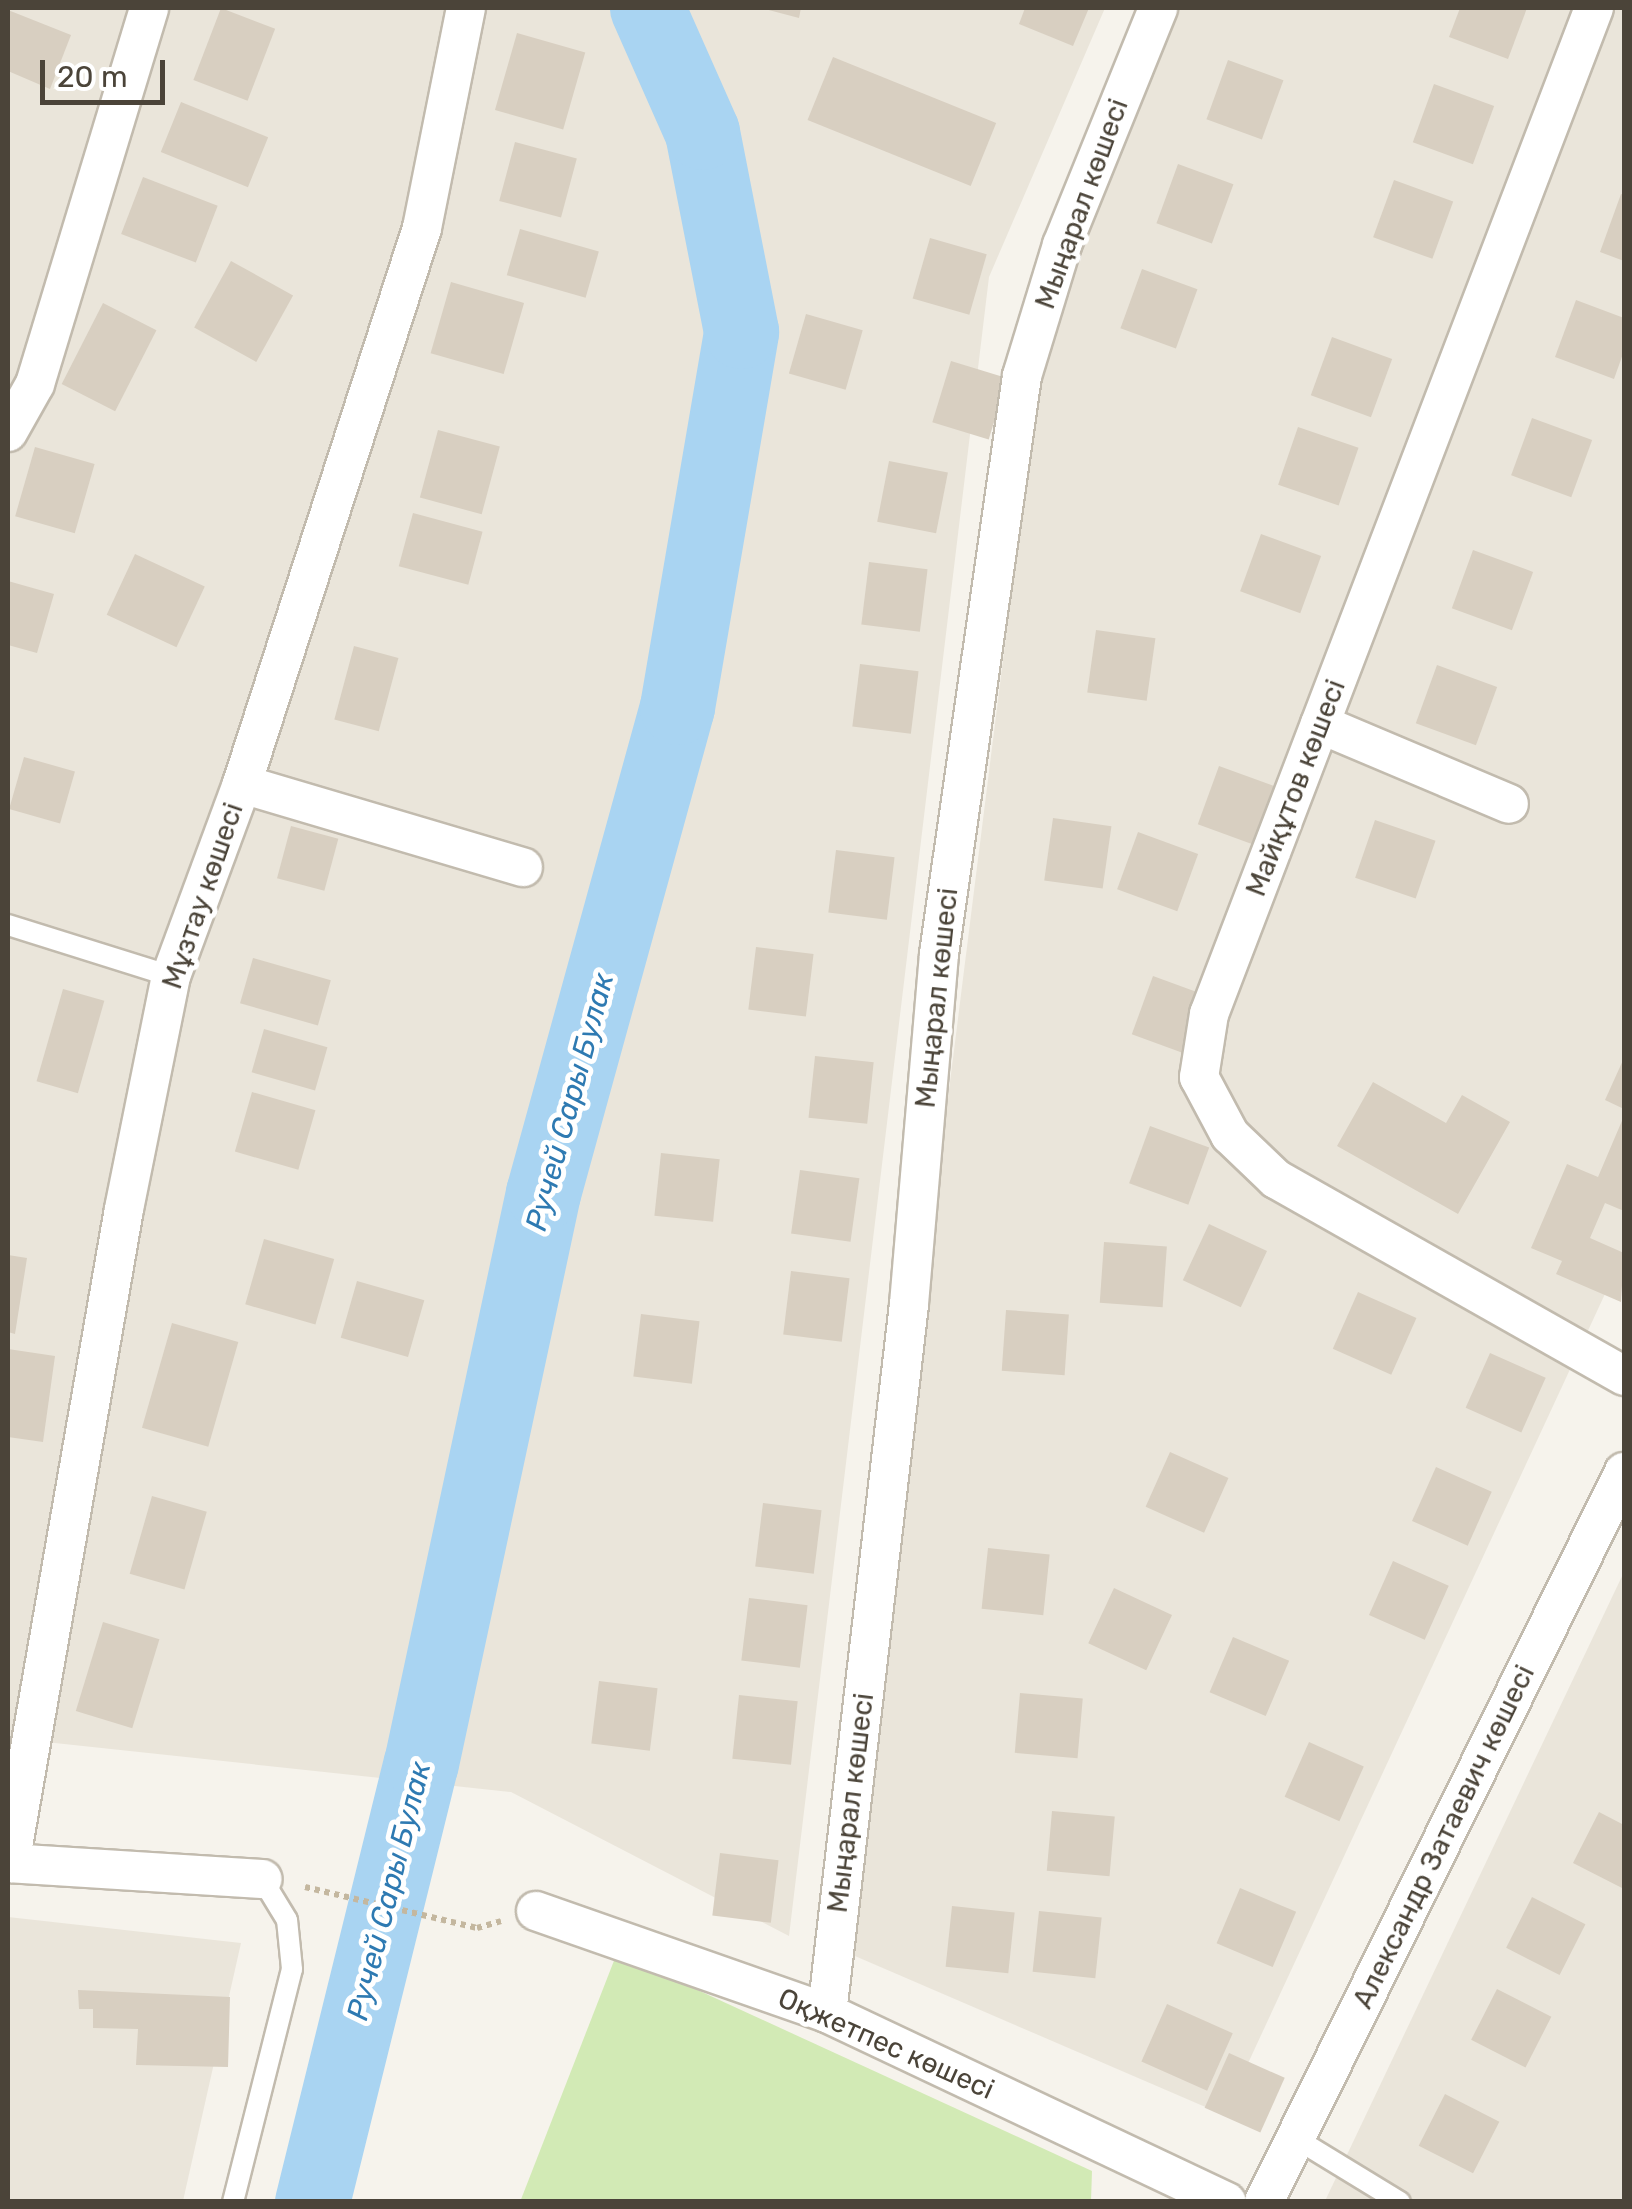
<!DOCTYPE html>
<html>
<head>
<meta charset="utf-8">
<style>
  body { margin:0 }
  #map { position:relative; width:1632px; height:2209px; overflow:hidden; background:#f6f3ec; font-family:Rubik,sans-serif }
  div>[style] { position:absolute }
  [style*='--x'] { left:calc(var(--x)*1px); top:calc(var(--y)*1px); width:calc(var(--w)*1px); rotate:calc(var(--a)*1deg) }
  .residential>* { inset:0; background:#eae5da }
  .green>* { inset:0; background:#d2eab5 }
  .river>* { height:75px; margin:-37.5px; padding:0 37.5px; transform-origin:37.5px; border-radius:37.5px; background:#a9d4f2 }
  .building>* { inset:0; background:#d8cfc1; transform-origin:0 0 }
  .path>* { height:6px; margin-top:-3px; transform-origin:0; background:repeating-linear-gradient(90deg,#c4b79f 0 5px,transparent 0 10px) }
  .roads { filter:drop-shadow(2px 0 #c2bbae) drop-shadow(-2px 0 #c2bbae) drop-shadow(0 2px #c2bbae) drop-shadow(0 -2px #c2bbae) }
  .service>* { height:20px; margin:-10px; padding:0 10px; transform-origin:10px; border-radius:10px; background:#fff }
  .minor>* { height:38px; margin:-19px; padding:0 19px; transform-origin:19px; border-radius:19px; background:#fff }
  span { translate:-50% -50%; white-space:nowrap; text-align:center; line-height:1.15; -webkit-text-stroke:10px #fff; paint-order:stroke }
  .street-label { font-size:28px; color:#4b4439 }
  .water-label { font-size:30px; color:#2e7ab2; font-style:italic }
  .frame { position:absolute; inset:0; border:10px solid #4b4439; pointer-events:none }
  .scale { position:absolute; left:40px; top:60px; width:125px; height:45px; box-sizing:border-box; border:5px solid #4b4439; border-top:0; padding-left:12px; font-size:30px; line-height:35px; white-space:nowrap; color:#4b4439; -webkit-text-stroke:8px #fff; paint-order:stroke }
</style>
</head>
<body>
<div id="map">
  <div class="residential">
    <i style="clip-path:polygon(8px 8px,1105px 8px,989px 277px,789px 1936px,511px 1792px,8px 1738px)"></i>
    <i style="clip-path:polygon(1175px 8px,1624px 8px,1624px 1253px,1224px 2115px,841px 1950px,1050px 286px)"></i>
    <i style="clip-path:polygon(1624px 1572px,1624px 2201px,1325px 2201px)"></i>
    <i style="clip-path:polygon(8px 1917px,241px 1943px,183px 2201px,8px 2202px)"></i>
  </div>
  <div class="green">
    <i style="clip-path:polygon(617px 1953px,1092px 2171px,1091px 2201px,520px 2202px)"></i>
  </div>
  <div class="river">
    <i style="--x:312;--y:2202;--w:452;--a:-76.1"></i>
    <i style="--x:421;--y:1763;--w:583;--a:-77.92"></i>
    <i style="--x:543;--y:1193;--w:504;--a:-74.59"></i>
    <i style="--x:677;--y:707;--w:381;--a:-80.3"></i>
    <i style="--x:741;--y:331;--w:203;--a:-101.1"></i>
    <i style="--x:702;--y:132;--w:136;--a:-113.9"></i>
  </div>
  <div class="building">
    <i style="left:221px;top:8px;width:58px;height:77px;rotate:21deg"></i>
    <i style="clip-path:polygon(761px 8px,801px 8px,799px 18px)"></i>
    <i style="clip-path:polygon(1025px 8px,1089px 8px,1073px 46px,1019px 24px)"></i>
    <i style="clip-path:polygon(1460px 8px,1527px 8px,1508px 59px,1449px 37px)"></i>
    <i style="clip-path:polygon(8px 10px,71px 35px,50px 89px,8px 71px)"></i>
    <i style="left:517px;top:33px;width:71px;height:80px;rotate:16deg"></i>
    <i style="left:833px;top:57px;width:176px;height:68px;rotate:22deg"></i>
    <i style="left:1228px;top:60px;width:59px;height:63px;rotate:20deg"></i>
    <i style="left:1434px;top:84px;width:64px;height:62px;rotate:20deg"></i>
    <i style="left:181px;top:102px;width:94px;height:54px;rotate:22deg"></i>
    <i style="left:515px;top:142px;width:64px;height:61px;rotate:15deg"></i>
    <i style="left:1178px;top:164px;width:59px;height:63px;rotate:20deg"></i>
    <i style="left:143px;top:177px;width:80px;height:61px;rotate:21deg"></i>
    <i style="left:1394px;top:180px;width:63px;height:61px;rotate:20deg"></i>
    <i style="clip-path:polygon(1621px 194px,1624px 195px,1624px 261px,1600px 252px)"></i>
    <i style="left:520px;top:229px;width:82px;height:48px;rotate:16deg"></i>
    <i style="left:930px;top:238px;width:59px;height:63px;rotate:16deg"></i>
    <i style="left:231px;top:261px;width:71px;height:76px;rotate:29deg"></i>
    <i style="left:1142px;top:269px;width:59px;height:63px;rotate:20deg"></i>
    <i style="left:451px;top:282px;width:76px;height:74px;rotate:16deg"></i>
    <i style="clip-path:polygon(1576px 300px,1624px 318px,1624px 351px,1614px 379px,1555px 357px)"></i>
    <i style="left:103px;top:303px;width:60px;height:91px;rotate:27deg"></i>
    <i style="left:806px;top:314px;width:59px;height:62px;rotate:16deg"></i>
    <i style="left:1332px;top:337px;width:64px;height:62px;rotate:20deg"></i>
    <i style="left:951px;top:361px;width:59px;height:64px;rotate:17deg"></i>
    <i style="left:1532px;top:418px;width:64px;height:61px;rotate:20deg"></i>
    <i style="left:1298px;top:427px;width:64px;height:61px;rotate:19deg"></i>
    <i style="left:438px;top:430px;width:64px;height:70px;rotate:15deg"></i>
    <i style="left:35px;top:447px;width:62px;height:72px;rotate:16deg"></i>
    <i style="left:889px;top:461px;width:60px;height:62px;rotate:11deg"></i>
    <i style="left:413px;top:513px;width:72px;height:55px;rotate:15deg"></i>
    <i style="left:1261px;top:534px;width:64px;height:61px;rotate:20deg"></i>
    <i style="left:1473px;top:550px;width:64px;height:62px;rotate:20deg"></i>
    <i style="left:135px;top:554px;width:77px;height:67px;rotate:25deg"></i>
    <i style="left:869px;top:562px;width:59px;height:63px;rotate:7deg"></i>
    <i style="clip-path:polygon(8px 581px,54px 594px,37px 653px,8px 645px)"></i>
    <i style="left:1096px;top:630px;width:60px;height:63px;rotate:8deg"></i>
    <i style="left:354px;top:646px;width:46px;height:76px;rotate:15deg"></i>
    <i style="left:860px;top:664px;width:59px;height:63px;rotate:7deg"></i>
    <i style="left:1437px;top:665px;width:64px;height:62px;rotate:20deg"></i>
    <i style="left:24px;top:757px;width:53px;height:54px;rotate:16deg"></i>
    <i style="left:1219px;top:766px;width:64px;height:62px;rotate:20deg"></i>
    <i style="left:1053px;top:818px;width:59px;height:63px;rotate:8deg"></i>
    <i style="left:1375px;top:820px;width:64px;height:61px;rotate:19deg"></i>
    <i style="left:291px;top:826px;width:49px;height:54px;rotate:15deg"></i>
    <i style="left:1138px;top:832px;width:64px;height:61px;rotate:20deg"></i>
    <i style="left:836px;top:850px;width:59px;height:63px;rotate:7deg"></i>
    <i style="left:756px;top:947px;width:58px;height:63px;rotate:7deg"></i>
    <i style="left:253px;top:958px;width:81px;height:47px;rotate:16deg"></i>
    <i style="left:1153px;top:976px;width:64px;height:62px;rotate:20deg"></i>
    <i style="left:63px;top:989px;width:43px;height:96px;rotate:16deg"></i>
    <i style="left:264px;top:1029px;width:66px;height:45px;rotate:16deg"></i>
    <i style="left:815px;top:1056px;width:59px;height:62px;rotate:6deg"></i>
    <i style="clip-path:polygon(1624px 1058px,1624px 1109px,1605px 1100px)"></i>
    <i style="clip-path:polygon(1373px 1082px,1446px 1123px,1462px 1095px,1510px 1122px,1458px 1214px,1337px 1146px)"></i>
    <i style="left:252px;top:1092px;width:66px;height:62px;rotate:16deg"></i>
    <i style="clip-path:polygon(1624px 1116px,1624px 1211px,1605px 1203px,1590px 1238px,1624px 1253px,1621px 1302px,1556px 1274px,1562px 1261px,1531px 1248px,1567px 1164px,1598px 1177px)"></i>
    <i style="left:1150px;top:1126px;width:63px;height:61px;rotate:20deg"></i>
    <i style="left:661px;top:1153px;width:59px;height:63px;rotate:6deg"></i>
    <i style="left:800px;top:1170px;width:60px;height:64px;rotate:8deg"></i>
    <i style="left:1209px;top:1224px;width:64px;height:62px;rotate:25deg"></i>
    <i style="left:264px;top:1239px;width:73px;height:68px;rotate:16deg"></i>
    <i style="left:1104px;top:1242px;width:63px;height:61px;rotate:4deg"></i>
    <i style="clip-path:polygon(8px 1255px,27px 1258px,15px 1334px,8px 1332px)"></i>
    <i style="left:791px;top:1271px;width:59px;height:64px;rotate:7deg"></i>
    <i style="left:357px;top:1281px;width:70px;height:59px;rotate:16deg"></i>
    <i style="left:1358px;top:1292px;width:64px;height:62px;rotate:24deg"></i>
    <i style="left:1006px;top:1310px;width:63px;height:61px;rotate:4deg"></i>
    <i style="left:641px;top:1314px;width:59px;height:63px;rotate:7deg"></i>
    <i style="left:172px;top:1323px;width:69px;height:109px;rotate:16deg"></i>
    <i style="clip-path:polygon(8px 1349px,55px 1356px,43px 1442px,8px 1437px)"></i>
    <i style="left:1490px;top:1353px;width:61px;height:60px;rotate:24deg"></i>
    <i style="left:1170px;top:1452px;width:64px;height:60px;rotate:24deg"></i>
    <i style="left:1436px;top:1467px;width:61px;height:59px;rotate:24deg"></i>
    <i style="left:152px;top:1496px;width:57px;height:81px;rotate:16deg"></i>
    <i style="left:763px;top:1503px;width:59px;height:64px;rotate:7deg"></i>
    <i style="left:988px;top:1548px;width:62px;height:61px;rotate:6deg"></i>
    <i style="left:1393px;top:1561px;width:61px;height:59px;rotate:24deg"></i>
    <i style="left:1114px;top:1588px;width:64px;height:61px;rotate:25deg"></i>
    <i style="left:749px;top:1598px;width:59px;height:63px;rotate:7deg"></i>
    <i style="left:103px;top:1622px;width:59px;height:93px;rotate:17deg"></i>
    <i style="left:1233px;top:1637px;width:61px;height:60px;rotate:23deg"></i>
    <i style="left:599px;top:1681px;width:59px;height:63px;rotate:7deg"></i>
    <i style="left:1020px;top:1693px;width:63px;height:60px;rotate:5deg"></i>
    <i style="left:739px;top:1695px;width:59px;height:64px;rotate:6deg"></i>
    <i style="left:1309px;top:1742px;width:60px;height:60px;rotate:24deg"></i>
    <i style="left:1052px;top:1811px;width:63px;height:60px;rotate:5deg"></i>
    <i style="clip-path:polygon(1599px 1812px,1624px 1825px,1624px 1889px,1573px 1863px)"></i>
    <i style="left:720px;top:1853px;width:59px;height:63px;rotate:7deg"></i>
    <i style="left:1240px;top:1888px;width:61px;height:60px;rotate:23deg"></i>
    <i style="left:1532px;top:1897px;width:60px;height:57px;rotate:27deg"></i>
    <i style="left:952px;top:1906px;width:63px;height:61px;rotate:6deg"></i>
    <i style="left:1039px;top:1911px;width:63px;height:61px;rotate:6deg"></i>
    <i style="left:1497px;top:1989px;width:61px;height:57px;rotate:27deg"></i>
    <i style="clip-path:polygon(78px 1990px,230px 1997px,228px 2067px,136px 2065px,138px 2029px,93px 2028px,93px 2009px,79px 2009px)"></i>
    <i style="left:1167px;top:2004px;width:72px;height:63px;rotate:24deg"></i>
    <i style="left:1229px;top:2053px;width:61px;height:60px;rotate:24deg"></i>
    <i style="left:1445px;top:2094px;width:61px;height:58px;rotate:27deg"></i>
  </div>
  <div class="path">
    <i style="--x:305;--y:1887;--w:177;--a:13.4"></i>
    <i style="--x:477;--y:1928;--w:25;--a:-16"></i>
  </div>
  <div class="roads">
    <div class="service">
      <i style="--x:8;--y:925;--w:171;--a:17.4"></i>
      <i style="--x:1295;--y:2138;--w:123;--a:31.4"></i>
      <i style="--x:233;--y:2202;--w:240;--a:-75.8"></i>
      <i style="--x:292;--y:1969;--w:49;--a:-95.8"></i>
      <i style="--x:287;--y:1920;--w:48;--a:-121.4"></i>
    </div>
    <div class="minor">
      <i style="--x:1594;--y:8;--w:1077;--a:110.94"></i>
      <i style="--x:1209;--y:1014;--w:64;--a:99"></i>
      <i style="--x:1199;--y:1077;--w:66;--a:61.9"></i>
      <i style="--x:1230;--y:1135;--w:64;--a:43.7"></i>
      <i style="--x:1276;--y:1179;--w:400;--a:29.5"></i>
      <i style="--x:8;--y:432;--w:55;--a:-60.6"></i>
      <i style="--x:35;--y:384;--w:393;--a:-73.1"></i>
      <i style="--x:1320;--y:724;--w:205;--a:22.9"></i>
      <i style="--x:242;--y:784;--w:293;--a:16.5"></i>
      <i style="--x:8;--y:1863;--w:255;--a:3.6"></i>
      <i style="--x:10;--y:1863;--w:664;--a:-80.11"></i>
      <i style="--x:124;--y:1209;--w:238;--a:-78.6"></i>
      <i style="--x:171;--y:976;--w:205;--a:-69.7"></i>
      <i style="--x:242;--y:784;--w:584;--a:-72.06"></i>
      <i style="--x:422;--y:228;--w:224;--a:-78.7"></i>
      <i style="--x:536;--y:1911;--w:308;--a:19.3"></i>
      <i style="--x:827;--y:2013;--w:442;--a:25.3"></i>
      <i style="--x:827;--y:2013;--w:714;--a:-83.4"></i>
      <i style="--x:909;--y:1304;--w:351;--a:-85.1"></i>
      <i style="--x:939;--y:954;--w:584;--a:-81.83"></i>
      <i style="--x:1022;--y:376;--w:137;--a:-73"></i>
      <i style="--x:1062;--y:245;--w:256;--a:-67.9"></i>
      <i style="--x:1264;--y:2202;--w:814;--a:-63.75"></i>
    </div>
  </div>
  <div class="street-label">
    <span style="left:1082px;top:204px;rotate:-70deg">Мыңарал көшесі</span>
    <span style="left:1296px;top:788px;rotate:-69deg">Майқұтов көшесі</span>
    <span style="left:203px;top:896px;rotate:-71deg">Мұзтау көшесі</span>
    <span style="left:937px;top:998px;rotate:-84deg">Мыңарал көшесі</span>
    <span style="left:851px;top:1803px;rotate:-83deg">Мыңарал көшесі</span>
    <span style="left:1444px;top:1837px;rotate:-64deg">Александр Затаевич көшесі</span>
    <span style="left:886px;top:2044px;rotate:24deg">Оқжетпес көшесі</span>
  </div>
  <div class="water-label">
    <span style="left:570px;top:1102px;rotate:-75deg">Ручей Сары Булак</span>
    <span style="left:389px;top:1891px;rotate:-76deg">Ручей Сары Булак</span>
  </div>
  <div class="frame"></div>
  <div class="scale">20 m</div>
</div>
</body>
</html>
